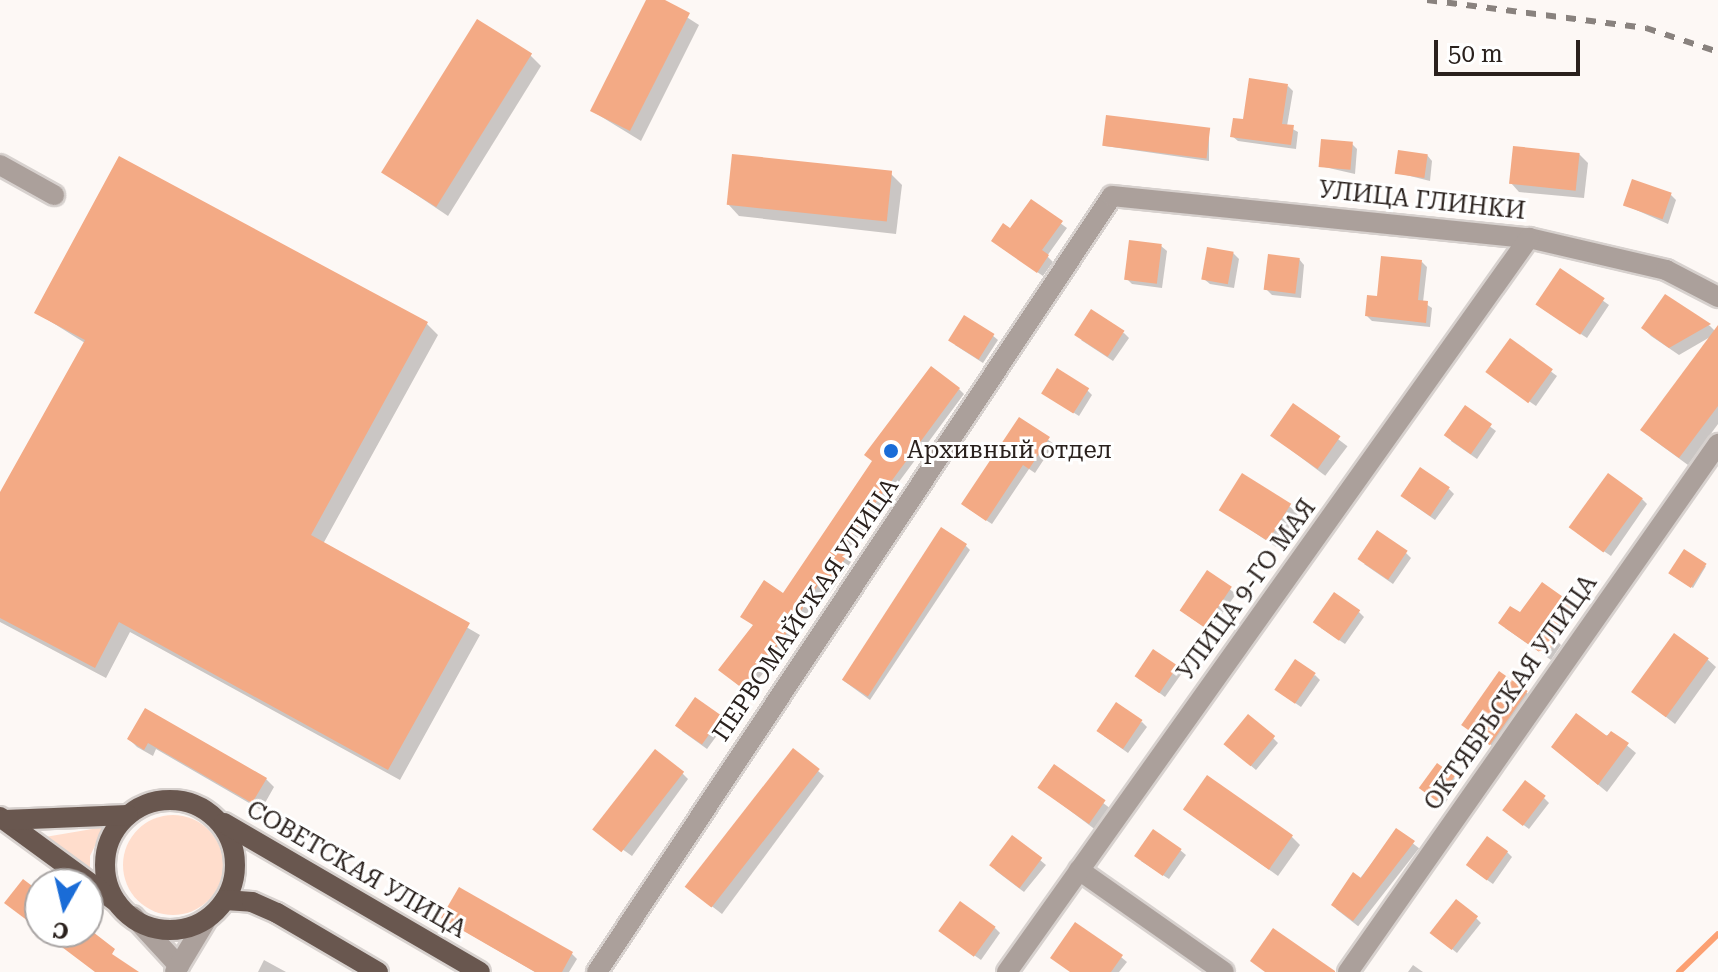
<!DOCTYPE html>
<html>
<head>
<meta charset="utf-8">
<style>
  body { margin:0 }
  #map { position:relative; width:1718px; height:972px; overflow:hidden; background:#fdf8f5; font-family:"Roboto Serif",serif }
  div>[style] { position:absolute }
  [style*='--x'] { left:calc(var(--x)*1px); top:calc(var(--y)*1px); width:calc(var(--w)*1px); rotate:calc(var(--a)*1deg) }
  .green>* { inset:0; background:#fdc }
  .round { border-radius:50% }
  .shadow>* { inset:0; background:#0003; transform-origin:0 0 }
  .stream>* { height:6px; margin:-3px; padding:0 3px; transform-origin:3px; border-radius:3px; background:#fca072 }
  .building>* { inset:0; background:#f3aa85; transform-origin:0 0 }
  .roads { filter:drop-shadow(2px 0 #d7d1ce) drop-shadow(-2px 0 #d7d1ce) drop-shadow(0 2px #d7d1ce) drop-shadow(0 -2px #d7d1ce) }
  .minor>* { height:20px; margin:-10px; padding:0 10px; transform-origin:10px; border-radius:10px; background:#aba09b }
  .major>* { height:20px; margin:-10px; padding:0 10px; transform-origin:10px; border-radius:10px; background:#69574f }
  .major>.ring { margin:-10px; padding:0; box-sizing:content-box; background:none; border:20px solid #69574f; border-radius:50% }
  .rail>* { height:6px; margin-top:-3px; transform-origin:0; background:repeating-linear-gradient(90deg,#89827e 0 10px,transparent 0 20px) }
  .dots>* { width:22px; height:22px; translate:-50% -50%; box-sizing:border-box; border:4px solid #fff; border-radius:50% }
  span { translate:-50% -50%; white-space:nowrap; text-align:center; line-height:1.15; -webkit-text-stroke:6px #fff; paint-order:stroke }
  .street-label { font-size:24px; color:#2a211d }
  .poi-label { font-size:24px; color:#2a211d }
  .left { translate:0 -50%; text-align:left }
  .north { position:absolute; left:24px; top:868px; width:80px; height:80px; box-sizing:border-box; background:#fff; border:2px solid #aaa6a5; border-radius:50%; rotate:188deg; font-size:22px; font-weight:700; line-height:32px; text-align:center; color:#2a211d }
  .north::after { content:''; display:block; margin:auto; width:28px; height:36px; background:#1a6cd7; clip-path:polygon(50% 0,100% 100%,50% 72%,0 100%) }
  .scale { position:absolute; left:1434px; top:40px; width:146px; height:36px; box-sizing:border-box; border:4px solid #2a211d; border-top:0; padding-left:10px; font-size:24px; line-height:28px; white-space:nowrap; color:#2a211d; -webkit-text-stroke:6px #fff; paint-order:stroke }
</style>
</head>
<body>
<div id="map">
  <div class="green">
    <i class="round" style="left:123px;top:815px;width:100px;height:100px"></i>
    <i style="clip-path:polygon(104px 827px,90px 856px,90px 873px,45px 837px)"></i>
  </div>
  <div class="shadow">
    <i style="clip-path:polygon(648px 0,660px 0,699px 25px,641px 141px,592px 111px)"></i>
    <i style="clip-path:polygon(530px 55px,541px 66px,448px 216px,384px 173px)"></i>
    <i style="clip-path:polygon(1288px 86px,1293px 91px,1287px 126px,1298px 132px,1296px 149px,1238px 141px,1232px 136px,1245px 121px)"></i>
    <i style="clip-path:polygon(1209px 129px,1209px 161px,1105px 146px)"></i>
    <i style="clip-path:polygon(1352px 144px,1357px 149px,1355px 174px,1320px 166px)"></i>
    <i style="clip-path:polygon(1579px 154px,1588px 163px,1584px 198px,1519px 192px,1511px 183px)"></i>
    <i style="clip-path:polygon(1427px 155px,1432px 161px,1430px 181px,1398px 173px)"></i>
    <i style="clip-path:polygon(120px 159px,427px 324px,438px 335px,323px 544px,480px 635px,400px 780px,130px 632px,106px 678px,0 622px,0 496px,85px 343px,37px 313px)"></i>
    <i style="clip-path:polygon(891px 174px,902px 185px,896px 234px,739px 216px,728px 204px)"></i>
    <i style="clip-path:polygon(1671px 195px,1676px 200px,1668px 224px,1625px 205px)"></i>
    <i style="clip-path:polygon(1031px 202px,1067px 228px,1047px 256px,1053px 262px,1043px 276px,999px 246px)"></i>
    <i style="clip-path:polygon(1161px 246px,1167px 251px,1162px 288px,1132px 284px,1127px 279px)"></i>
    <i style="clip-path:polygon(1233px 253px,1239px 259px,1234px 288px,1210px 284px,1204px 279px)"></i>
    <i style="clip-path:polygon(1299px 259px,1304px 265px,1301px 298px,1272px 295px,1267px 290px)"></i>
    <i style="clip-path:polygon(1422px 262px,1427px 267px,1423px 302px,1432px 308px,1430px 327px,1372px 321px,1367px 316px,1379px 298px)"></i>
    <i style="clip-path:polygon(1560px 270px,1609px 305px,1587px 338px,1543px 309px)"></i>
    <i style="clip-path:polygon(1666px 297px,1710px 326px,1717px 333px,1679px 355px,1651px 336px,1643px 328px)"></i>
    <i style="clip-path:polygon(1124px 333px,1129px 338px,1113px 361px,1081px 340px)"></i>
    <i style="clip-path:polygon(992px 335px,998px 340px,983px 363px,955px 345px)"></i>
    <i style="clip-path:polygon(1510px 341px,1557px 376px,1536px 406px,1494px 377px)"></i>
    <i style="clip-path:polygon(1718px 342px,1718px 424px,1688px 465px,1651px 438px)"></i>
    <i style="clip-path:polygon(959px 389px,964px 394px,844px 556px,851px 562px,830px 593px,824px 589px,785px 648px,747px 692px,726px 675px,755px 626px,742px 617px,783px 596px)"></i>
    <i style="clip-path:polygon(1087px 390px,1092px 395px,1079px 416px,1049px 397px)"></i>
    <i style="left:1294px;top:406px;width:67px;height:37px;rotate:37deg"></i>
    <i style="clip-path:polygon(1465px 408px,1496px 431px,1477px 459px,1451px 441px)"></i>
    <i style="clip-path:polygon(1020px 420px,1054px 444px,1035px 473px,1029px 469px,992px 524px,969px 509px)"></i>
    <i style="clip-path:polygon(1449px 489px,1454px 494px,1435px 520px,1408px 501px)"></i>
    <i style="clip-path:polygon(1642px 499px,1647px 504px,1611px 556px,1577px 533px)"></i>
    <i style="clip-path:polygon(1289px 506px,1298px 514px,1276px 547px,1221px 510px)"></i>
    <i style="clip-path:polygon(965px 545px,970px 550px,870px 700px,844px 681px)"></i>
    <i style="clip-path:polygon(1406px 553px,1411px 558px,1393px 584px,1364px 564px)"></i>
    <i style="clip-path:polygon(1706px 566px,1693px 588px,1673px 574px)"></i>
    <i style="clip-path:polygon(1208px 573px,1236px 594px,1210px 631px,1187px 615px)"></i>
    <i style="clip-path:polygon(1571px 606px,1576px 611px,1555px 639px,1561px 645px,1551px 660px,1505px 628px,1520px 615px)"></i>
    <i style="clip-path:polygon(1359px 612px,1364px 617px,1345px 644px,1321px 628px)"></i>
    <i style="clip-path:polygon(1707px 659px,1716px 667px,1675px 724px,1634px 692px)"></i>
    <i style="clip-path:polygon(1176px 668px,1182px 673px,1165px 697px,1142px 680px)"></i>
    <i style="clip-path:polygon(1315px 675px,1320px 680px,1301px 707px,1282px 694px)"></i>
    <i style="clip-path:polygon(1526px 692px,1534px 700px,1499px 751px,1464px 724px)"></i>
    <i style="clip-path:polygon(696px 700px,726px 723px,707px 749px,682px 731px)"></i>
    <i style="clip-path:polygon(146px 710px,266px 779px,274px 787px,261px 810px,156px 749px,153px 756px,137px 747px,129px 739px)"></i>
    <i style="clip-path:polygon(1142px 722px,1147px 727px,1128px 753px,1104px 736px)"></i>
    <i style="clip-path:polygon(1612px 733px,1636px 753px,1607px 792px,1562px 755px)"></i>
    <i style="clip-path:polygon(1273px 738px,1278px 743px,1256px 770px,1231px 749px)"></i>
    <i style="clip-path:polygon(794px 751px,824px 776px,722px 914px,696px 894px)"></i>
    <i style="left:1054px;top:766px;width:74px;height:26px;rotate:37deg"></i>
    <i style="clip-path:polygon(682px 773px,688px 779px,632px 856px,595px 830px)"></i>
    <i style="clip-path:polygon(1454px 777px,1459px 782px,1444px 805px,1427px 794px)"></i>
    <i style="clip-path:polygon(1544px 798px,1549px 803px,1529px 829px,1510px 815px)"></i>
    <i style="clip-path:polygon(1185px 810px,1292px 837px,1300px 845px,1278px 876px)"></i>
    <i style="left:1397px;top:831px;width:28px;height:99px;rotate:38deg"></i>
    <i style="clip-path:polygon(1180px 850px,1186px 855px,1169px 879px,1141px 861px)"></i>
    <i style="clip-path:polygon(1507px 852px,1512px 857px,1493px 884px,1473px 870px)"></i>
    <i style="clip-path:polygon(1040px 860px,1046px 865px,1024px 892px,995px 870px)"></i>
    <i style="clip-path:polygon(1476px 918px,1481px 923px,1457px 953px,1437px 937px)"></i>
    <i style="clip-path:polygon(449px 922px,572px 954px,577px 959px,569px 972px,535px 972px)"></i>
    <i style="clip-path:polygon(995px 928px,1000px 933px,981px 960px,947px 936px)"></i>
    <i style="clip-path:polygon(1121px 957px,1127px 962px,1119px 972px,1071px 972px)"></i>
    <i style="clip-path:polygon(264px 960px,286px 972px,258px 972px)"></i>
    <i style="clip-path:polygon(1413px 965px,1423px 972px,1408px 972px)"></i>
  </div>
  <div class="stream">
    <i style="--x:1679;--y:972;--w:54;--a:-44.3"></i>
  </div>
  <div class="building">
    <i style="clip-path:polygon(646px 0,665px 0,690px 13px,630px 131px,590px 111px)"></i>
    <i style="left:477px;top:19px;width:65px;height:181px;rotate:32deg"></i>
    <i style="clip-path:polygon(1249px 78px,1288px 84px,1282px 124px,1294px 125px,1291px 145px,1230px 137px,1233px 118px,1243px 119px)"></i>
    <i style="left:1106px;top:115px;width:105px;height:31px;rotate:7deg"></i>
    <i style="left:1321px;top:139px;width:32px;height:28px;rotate:5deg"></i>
    <i style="left:1513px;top:146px;width:67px;height:38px;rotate:6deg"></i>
    <i style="left:1398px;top:150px;width:30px;height:24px;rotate:8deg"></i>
    <i style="left:732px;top:154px;width:161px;height:51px;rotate:6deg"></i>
    <i style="clip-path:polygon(119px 156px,428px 322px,311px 535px,470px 623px,388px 770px,119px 622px,95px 668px,0 618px,0 492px,85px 340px,34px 313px)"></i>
    <i style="left:1632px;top:179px;width:42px;height:28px;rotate:19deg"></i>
    <i style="clip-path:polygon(1031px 199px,1063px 221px,1042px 250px,1049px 255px,1037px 273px,991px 241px,1003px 223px,1010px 228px)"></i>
    <i style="left:1129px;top:240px;width:33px;height:40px;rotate:7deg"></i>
    <i style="left:1207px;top:247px;width:27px;height:33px;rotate:10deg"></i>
    <i style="left:1268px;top:254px;width:32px;height:36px;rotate:7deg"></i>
    <i style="clip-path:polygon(1381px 256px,1422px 260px,1418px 300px,1428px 301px,1426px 323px,1365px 316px,1367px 295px,1377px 296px)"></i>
    <i style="left:1560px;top:268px;width:54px;height:44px;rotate:34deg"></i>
    <i style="clip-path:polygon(1665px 294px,1711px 324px,1669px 348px,1641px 328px)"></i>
    <i style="left:1091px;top:309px;width:40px;height:31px;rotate:33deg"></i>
    <i style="left:964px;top:315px;width:36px;height:30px;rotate:32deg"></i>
    <i style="clip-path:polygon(1718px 325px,1718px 406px,1679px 458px,1640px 430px)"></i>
    <i style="left:1510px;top:338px;width:53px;height:42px;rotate:36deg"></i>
    <i style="clip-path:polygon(931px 366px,960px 388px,840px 551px,847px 556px,824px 589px,818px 585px,780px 643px,742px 688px,718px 670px,753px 625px,740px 617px,764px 580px,783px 593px,872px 461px,864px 455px)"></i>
    <i style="left:1057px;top:368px;width:38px;height:30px;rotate:32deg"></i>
    <i style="left:1293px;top:403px;width:58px;height:40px;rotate:35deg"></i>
    <i style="left:1465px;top:405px;width:33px;height:37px;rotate:35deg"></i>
    <i style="clip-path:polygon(1019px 417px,1050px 437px,1029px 469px,1023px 465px,986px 521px,961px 504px)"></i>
    <i style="left:1420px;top:467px;width:36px;height:35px;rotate:34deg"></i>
    <i style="left:1242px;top:473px;width:58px;height:44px;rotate:32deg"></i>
    <i style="left:1608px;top:473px;width:43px;height:67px;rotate:36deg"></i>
    <i style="left:941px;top:527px;width:31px;height:182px;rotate:33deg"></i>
    <i style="left:1377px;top:530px;width:37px;height:35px;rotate:34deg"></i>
    <i style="left:1684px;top:549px;width:27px;height:29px;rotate:33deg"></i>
    <i style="left:1207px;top:570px;width:30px;height:49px;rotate:34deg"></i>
    <i style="clip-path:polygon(1542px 582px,1573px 604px,1551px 634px,1557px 639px,1545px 656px,1498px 623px,1510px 606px,1520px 612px)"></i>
    <i style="left:1334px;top:592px;width:32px;height:37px;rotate:35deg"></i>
    <i style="left:1674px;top:633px;width:43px;height:73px;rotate:36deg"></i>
    <i style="left:1153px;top:649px;width:30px;height:33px;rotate:34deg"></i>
    <i style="left:1295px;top:659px;width:25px;height:37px;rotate:34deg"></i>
    <i style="left:1499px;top:671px;width:35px;height:66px;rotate:35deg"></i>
    <i style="left:695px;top:697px;width:33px;height:35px;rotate:35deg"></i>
    <i style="left:1116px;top:702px;width:32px;height:35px;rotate:34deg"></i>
    <i style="clip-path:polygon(145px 708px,267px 778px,252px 803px,148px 743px,144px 750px,127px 739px)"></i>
    <i style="clip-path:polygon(1576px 713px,1607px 736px,1611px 731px,1629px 743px,1598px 785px,1551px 747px)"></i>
    <i style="left:1248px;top:714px;width:35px;height:39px;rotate:39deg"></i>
    <i style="left:793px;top:748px;width:34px;height:176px;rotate:38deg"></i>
    <i style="left:655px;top:749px;width:37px;height:102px;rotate:38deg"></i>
    <i style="left:1437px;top:763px;width:22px;height:31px;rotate:36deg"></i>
    <i style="left:1054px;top:764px;width:63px;height:29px;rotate:35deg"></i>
    <i style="left:1207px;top:775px;width:105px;height:42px;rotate:35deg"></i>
    <i style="left:1525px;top:780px;width:26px;height:38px;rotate:37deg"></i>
    <i style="clip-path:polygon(1396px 828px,1415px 841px,1353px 921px,1331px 905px,1353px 872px,1361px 878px)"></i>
    <i style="left:1153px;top:829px;width:35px;height:33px;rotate:35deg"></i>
    <i style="left:1012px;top:835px;width:38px;height:38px;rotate:37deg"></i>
    <i style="left:1487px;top:836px;width:26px;height:36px;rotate:36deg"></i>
    <i style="clip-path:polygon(23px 879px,40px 892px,40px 930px,4px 903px)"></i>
    <i style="clip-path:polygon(459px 887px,573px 952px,562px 972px,535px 972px,441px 918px)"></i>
    <i style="left:1456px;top:899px;width:28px;height:43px;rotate:38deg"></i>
    <i style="left:960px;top:901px;width:44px;height:37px;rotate:36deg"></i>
    <i style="clip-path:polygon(1075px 922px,1123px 955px,1111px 972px,1070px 972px,1050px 958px)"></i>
    <i style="clip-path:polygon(1273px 928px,1335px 971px,1335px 972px,1265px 972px,1250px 961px)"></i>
    <i style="clip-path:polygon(42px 932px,93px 932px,115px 949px,112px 954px,139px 972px,95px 972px)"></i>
  </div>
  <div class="roads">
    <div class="minor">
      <i style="--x:0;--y:165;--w:62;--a:29.1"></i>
      <i style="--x:1079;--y:870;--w:177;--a:35.1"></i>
      <i style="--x:133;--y:916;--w:68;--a:47.4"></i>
      <i style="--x:175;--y:972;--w:62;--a:-58.9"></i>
      <i style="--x:597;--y:972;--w:931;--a:-56.43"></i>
      <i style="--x:1112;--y:196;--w:419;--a:5.8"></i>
      <i style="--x:1529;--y:238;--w:141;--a:13.1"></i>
      <i style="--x:1666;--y:270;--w:59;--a:27.4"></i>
      <i style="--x:1007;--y:972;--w:901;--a:-54.58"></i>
      <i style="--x:1348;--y:972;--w:645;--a:-54.98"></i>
    </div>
    <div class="major">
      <i class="ring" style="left:105px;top:800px;width:110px;height:110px"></i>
      <i style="--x:0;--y:817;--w:144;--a:36.2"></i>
      <i style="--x:5;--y:820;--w:123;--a:-2.3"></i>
      <i style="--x:224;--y:823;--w:296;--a:30.2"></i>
      <i style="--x:225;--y:900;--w:27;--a:4"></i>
      <i style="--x:252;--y:902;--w:27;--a:24"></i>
      <i style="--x:277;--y:913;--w:117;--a:30.3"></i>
    </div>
  </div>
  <div class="rail">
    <i style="--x:1427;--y:0;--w:221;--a:7.3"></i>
    <i style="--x:1646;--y:28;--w:76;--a:18.4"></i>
  </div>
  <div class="dots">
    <i style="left:891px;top:451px;background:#1a6cd7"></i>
  </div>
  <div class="street-label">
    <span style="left:1422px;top:201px;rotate:6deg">УЛИЦА ГЛИНКИ</span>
    <span style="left:1247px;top:590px;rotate:-54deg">УЛИЦА 9-ГО МАЯ</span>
    <span style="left:806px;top:610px;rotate:-56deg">ПЕРВОМАЙСКАЯ УЛИЦА</span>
    <span style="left:1511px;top:693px;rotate:-55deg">ОКТЯБРЬСКАЯ УЛИЦА</span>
    <span style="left:356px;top:870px;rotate:30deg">СОВЕТСКАЯ УЛИЦА</span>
  </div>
  <div class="poi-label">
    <span class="left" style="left:907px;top:451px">Архивный отдел</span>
  </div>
  <div class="north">С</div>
  <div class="scale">50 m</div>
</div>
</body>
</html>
